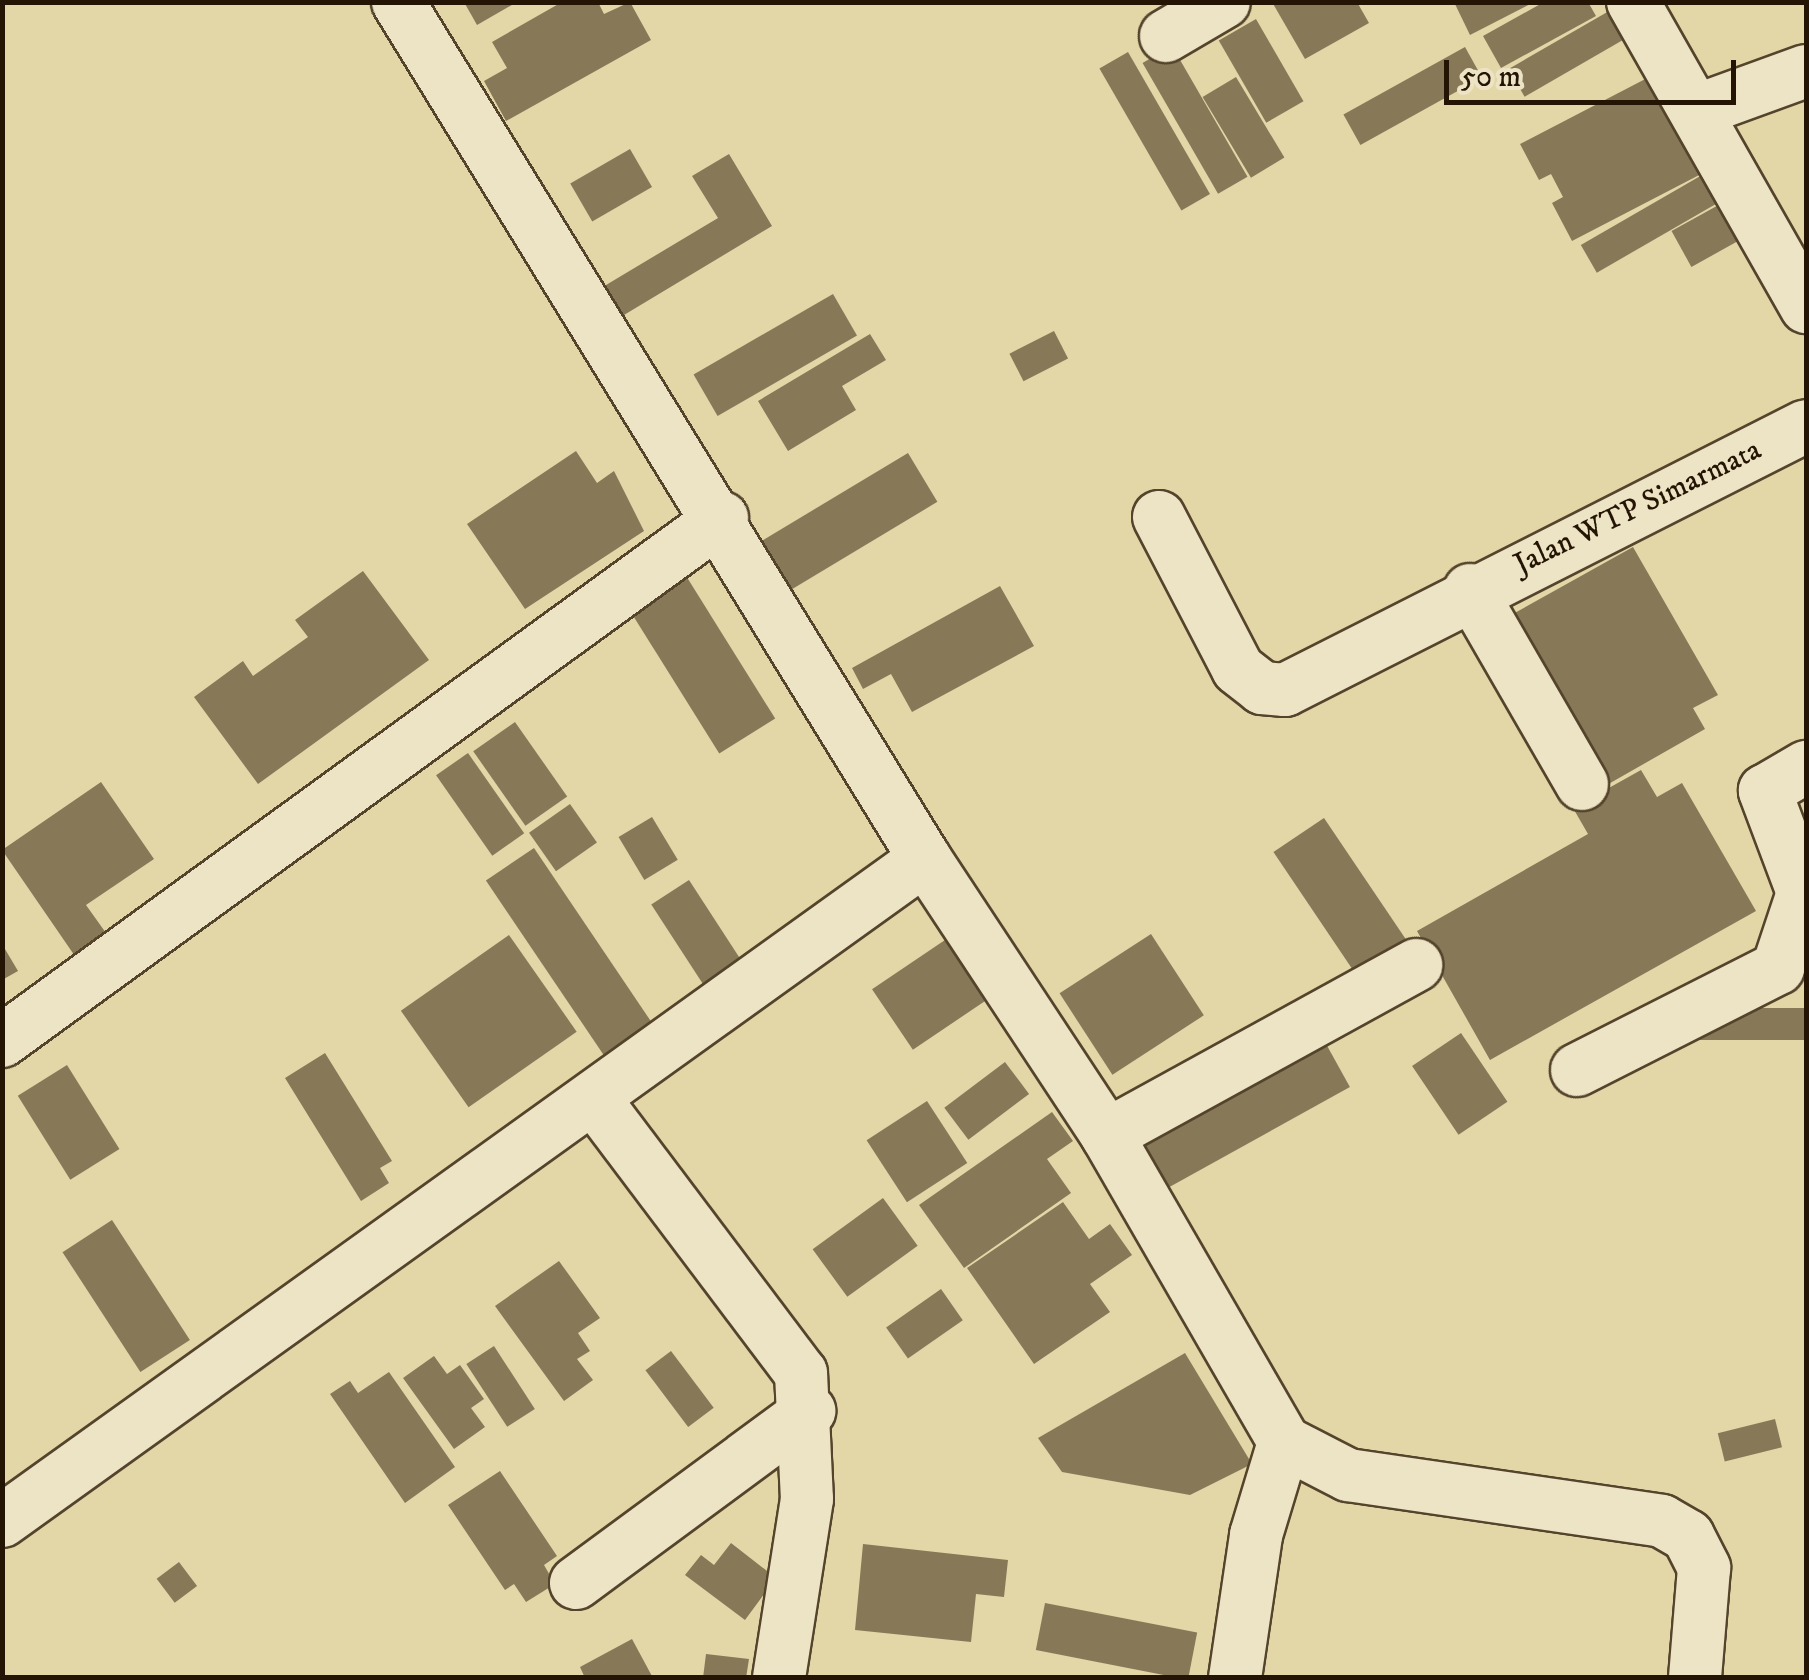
<!DOCTYPE html>
<html>
<head>
<meta charset="utf-8">
<style>
  body { margin:0 }
  #map { position:relative; width:1809px; height:1680px; overflow:hidden; background:#e3d6a7; font-family:"IM FELL DW Pica",serif }
  div>[style] { position:absolute }
  [style*='--x'] { left:calc(var(--x)*1px); top:calc(var(--y)*1px); width:calc(var(--w)*1px); rotate:calc(var(--a)*1deg) }
  .building>* { inset:0; background:#877958; transform-origin:0 0 }
  .roads { filter:drop-shadow(2px 0 #54442c) drop-shadow(-2px 0 #54442c) drop-shadow(0 2px #54442c) drop-shadow(0 -2px #54442c) }
  .minor>* { height:52px; margin:-26px; padding:0 26px; transform-origin:26px; border-radius:26px; background:#ede4c6 }
  span { translate:-50% -50%; white-space:nowrap; text-align:center; line-height:1.15; -webkit-text-stroke:8px #ede4c6; paint-order:stroke }
  .street-label { font-size:30px; color:#241403 }
  .frame { position:absolute; inset:0; border:5px solid #241403; pointer-events:none }
  .scale { position:absolute; left:1444px; top:60px; width:292px; height:45px; box-sizing:border-box; border:5px solid #241403; border-top:0; padding-left:12px; font-size:30px; line-height:35px; white-space:nowrap; color:#241403; -webkit-text-stroke:8px #ede4c6; paint-order:stroke }
</style>
</head>
<body>
<div id="map">
  <div class="building">
    <i style="clip-path:polygon(464px 2px,517px 2px,477px 25px)"></i>
    <i style="clip-path:polygon(562px 2px,598px 2px,604px 14px,630px 2px,651px 40px,506px 121px,484px 81px,507px 68px,492px 42px)"></i>
    <i style="clip-path:polygon(1272px 2px,1357px 2px,1369px 23px,1305px 59px)"></i>
    <i style="clip-path:polygon(1454px 2px,1534px 2px,1470px 35px)"></i>
    <i style="clip-path:polygon(1544px 2px,1588px 2px,1596px 16px,1501px 68px,1483px 36px)"></i>
    <i style="left:1616px;top:7px;width:32px;height:124px;rotate:60deg"></i>
    <i style="left:1256px;top:19px;width:95px;height:43px;rotate:60deg"></i>
    <i style="left:1172px;top:46px;width:151px;height:34px;rotate:60deg"></i>
    <i style="left:1465px;top:47px;width:35px;height:139px;rotate:61deg"></i>
    <i style="left:1128px;top:52px;width:164px;height:33px;rotate:60deg"></i>
    <i style="clip-path:polygon(1653px 75px,1705px 172px,1572px 241px,1552px 203px,1563px 197px,1551px 174px,1539px 180px,1520px 144px)"></i>
    <i style="left:1236px;top:77px;width:94px;height:39px;rotate:59deg"></i>
    <i style="left:630px;top:149px;width:44px;height:69px;rotate:60deg"></i>
    <i style="clip-path:polygon(729px 154px,772px 226px,619px 318px,601px 288px,718px 218px,692px 176px)"></i>
    <i style="left:1709px;top:171px;width:32px;height:148px;rotate:60deg"></i>
    <i style="left:1724px;top:202px;width:41px;height:60px;rotate:61deg"></i>
    <i style="left:833px;top:294px;width:48px;height:161px;rotate:60deg"></i>
    <i style="left:1054px;top:331px;width:31px;height:50px;rotate:63deg"></i>
    <i style="clip-path:polygon(870px 334px,886px 360px,842px 386px,856px 410px,788px 451px,758px 401px)"></i>
    <i style="clip-path:polygon(576px 451px,597px 483px,614px 471px,644px 531px,525px 609px,467px 524px)"></i>
    <i style="left:908px;top:453px;width:57px;height:174px;rotate:59deg"></i>
    <i style="clip-path:polygon(1633px 547px,1718px 695px,1693px 708px,1705px 729px,1598px 790px,1502px 620px)"></i>
    <i style="clip-path:polygon(363px 571px,429px 660px,258px 784px,194px 697px,243px 661px,253px 676px,308px 637px,295px 620px)"></i>
    <i style="left:683px;top:571px;width:174px;height:66px;rotate:58deg"></i>
    <i style="clip-path:polygon(1000px 586px,1034px 646px,912px 712px,891px 674px,863px 689px,852px 668px)"></i>
    <i style="left:515px;top:722px;width:91px;height:51px;rotate:55deg"></i>
    <i style="left:468px;top:753px;width:98px;height:39px;rotate:55deg"></i>
    <i style="clip-path:polygon(1641px 770px,1657px 797px,1682px 783px,1756px 911px,1490px 1060px,1417px 931px,1588px 834px,1573px 808px)"></i>
    <i style="clip-path:polygon(101px 782px,154px 859px,86px 905px,111px 940px,79px 962px,2px 850px)"></i>
    <i style="left:570px;top:804px;width:47px;height:50px;rotate:55deg"></i>
    <i style="left:652px;top:817px;width:50px;height:39px;rotate:59deg"></i>
    <i style="left:1324px;top:818px;width:159px;height:61px;rotate:56deg"></i>
    <i style="left:534px;top:848px;width:219px;height:58px;rotate:56deg"></i>
    <i style="left:689px;top:880px;width:108px;height:45px;rotate:57deg"></i>
    <i style="left:1151px;top:934px;width:97px;height:109px;rotate:57deg"></i>
    <i style="left:509px;top:935px;width:118px;height:132px;rotate:55deg"></i>
    <i style="left:945px;top:940px;width:73px;height:88px;rotate:56deg"></i>
    <i style="clip-path:polygon(2px 944px,18px 971px,2px 980px)"></i>
    <i style="left:1806px;top:1008px;width:32px;height:150px;rotate:90deg"></i>
    <i style="left:1315px;top:1024px;width:72px;height:212px;rotate:61deg"></i>
    <i style="left:1461px;top:1033px;width:83px;height:59px;rotate:56deg"></i>
    <i style="clip-path:polygon(325px 1053px,392px 1161px,380px 1168px,389px 1183px,361px 1201px,285px 1078px)"></i>
    <i style="left:1005px;top:1062px;width:40px;height:76px;rotate:53deg"></i>
    <i style="left:67px;top:1065px;width:99px;height:58px;rotate:58deg"></i>
    <i style="left:927px;top:1101px;width:74px;height:72px;rotate:57deg"></i>
    <i style="clip-path:polygon(1052px 1112px,1073px 1141px,1047px 1159px,1071px 1193px,964px 1268px,919px 1205px)"></i>
    <i style="left:883px;top:1198px;width:59px;height:87px;rotate:54deg"></i>
    <i style="clip-path:polygon(1063px 1202px,1089px 1239px,1110px 1224px,1132px 1255px,1090px 1284px,1110px 1312px,1034px 1364px,967px 1268px)"></i>
    <i style="left:112px;top:1220px;width:143px;height:59px;rotate:57deg"></i>
    <i style="clip-path:polygon(559px 1261px,600px 1318px,578px 1333px,590px 1351px,577px 1359px,593px 1380px,564px 1401px,495px 1306px)"></i>
    <i style="left:941px;top:1289px;width:38px;height:67px;rotate:55deg"></i>
    <i style="left:494px;top:1346px;width:75px;height:33px;rotate:57deg"></i>
    <i style="left:671px;top:1351px;width:71px;height:32px;rotate:53deg"></i>
    <i style="clip-path:polygon(1185px 1353px,1252px 1464px,1190px 1495px,1062px 1472px,1038px 1438px)"></i>
    <i style="clip-path:polygon(434px 1356px,447px 1374px,460px 1365px,484px 1399px,471px 1408px,485px 1427px,454px 1449px,403px 1378px)"></i>
    <i style="clip-path:polygon(389px 1372px,455px 1467px,405px 1503px,330px 1394px,350px 1381px,358px 1393px)"></i>
    <i style="left:1775px;top:1419px;width:29px;height:59px;rotate:76deg"></i>
    <i style="clip-path:polygon(500px 1471px,557px 1556px,544px 1565px,555px 1584px,526px 1602px,514px 1584px,505px 1590px,448px 1505px)"></i>
    <i style="clip-path:polygon(731px 1543px,776px 1578px,745px 1620px,685px 1575px,701px 1555px,714px 1565px)"></i>
    <i style="clip-path:polygon(863px 1544px,1008px 1560px,1004px 1597px,976px 1594px,971px 1642px,855px 1630px)"></i>
    <i style="left:179px;top:1562px;width:30px;height:28px;rotate:53deg"></i>
    <i style="left:1045px;top:1603px;width:155px;height:48px;rotate:11deg"></i>
    <i style="clip-path:polygon(632px 1639px,653px 1678px,585px 1678px,580px 1667px)"></i>
    <i style="clip-path:polygon(706px 1654px,749px 1659px,746px 1678px,703px 1678px)"></i>
  </div>
  <div class="roads">
    <div class="minor">
      <i style="--x:398;--y:2;--w:1006;--a:58.41"></i>
      <i style="--x:925;--y:859;--w:331;--a:56.6"></i>
      <i style="--x:1107;--y:1135;--w:354;--a:60"></i>
      <i style="--x:1284;--y:1442;--w:72;--a:27.3"></i>
      <i style="--x:1348;--y:1475;--w:317;--a:8.3"></i>
      <i style="--x:1662;--y:1521;--w:30;--a:30"></i>
      <i style="--x:1688;--y:1536;--w:36;--a:63"></i>
      <i style="--x:1704;--y:1568;--w:110;--a:94.7"></i>
      <i style="--x:1633;--y:2;--w:351;--a:60.4"></i>
      <i style="--x:1166;--y:36;--w:67;--a:-30.4"></i>
      <i style="--x:1696;--y:111;--w:117;--a:-20"></i>
      <i style="--x:1159;--y:517;--w:171;--a:62.5"></i>
      <i style="--x:1238;--y:669;--w:31;--a:38"></i>
      <i style="--x:1262;--y:688;--w:23;--a:5"></i>
      <i style="--x:1285;--y:690;--w:584;--a:-26.87"></i>
      <i style="--x:1470;--y:590;--w:224;--a:60"></i>
      <i style="--x:1801;--y:887;--w:103;--a:-110.6"></i>
      <i style="--x:1765;--y:791;--w:48;--a:-30.3"></i>
      <i style="--x:2;--y:1041;--w:890;--a:-35.99"></i>
      <i style="--x:1577;--y:1070;--w:225;--a:-26.9"></i>
      <i style="--x:1778;--y:968;--w:89;--a:-71.6"></i>
      <i style="--x:595;--y:1100;--w:342;--a:53"></i>
      <i style="--x:801;--y:1373;--w:126;--a:87.3"></i>
      <i style="--x:807;--y:1499;--w:181;--a:98.9"></i>
      <i style="--x:1107;--y:1135;--w:353;--a:-28.8"></i>
      <i style="--x:2;--y:1521;--w:1136;--a:-35.65"></i>
      <i style="--x:576;--y:1583;--w:290;--a:-36.4"></i>
      <i style="--x:1235;--y:1678;--w:145;--a:-81.6"></i>
      <i style="--x:1256;--y:1535;--w:97;--a:-73.2"></i>
    </div>
  </div>
  <div class="street-label">
    <span style="left:1638px;top:508px;rotate:-26deg">Jalan WTP Simarmata</span>
  </div>
  <div class="frame"></div>
  <div class="scale">50 m</div>
</div>
</body>
</html>
